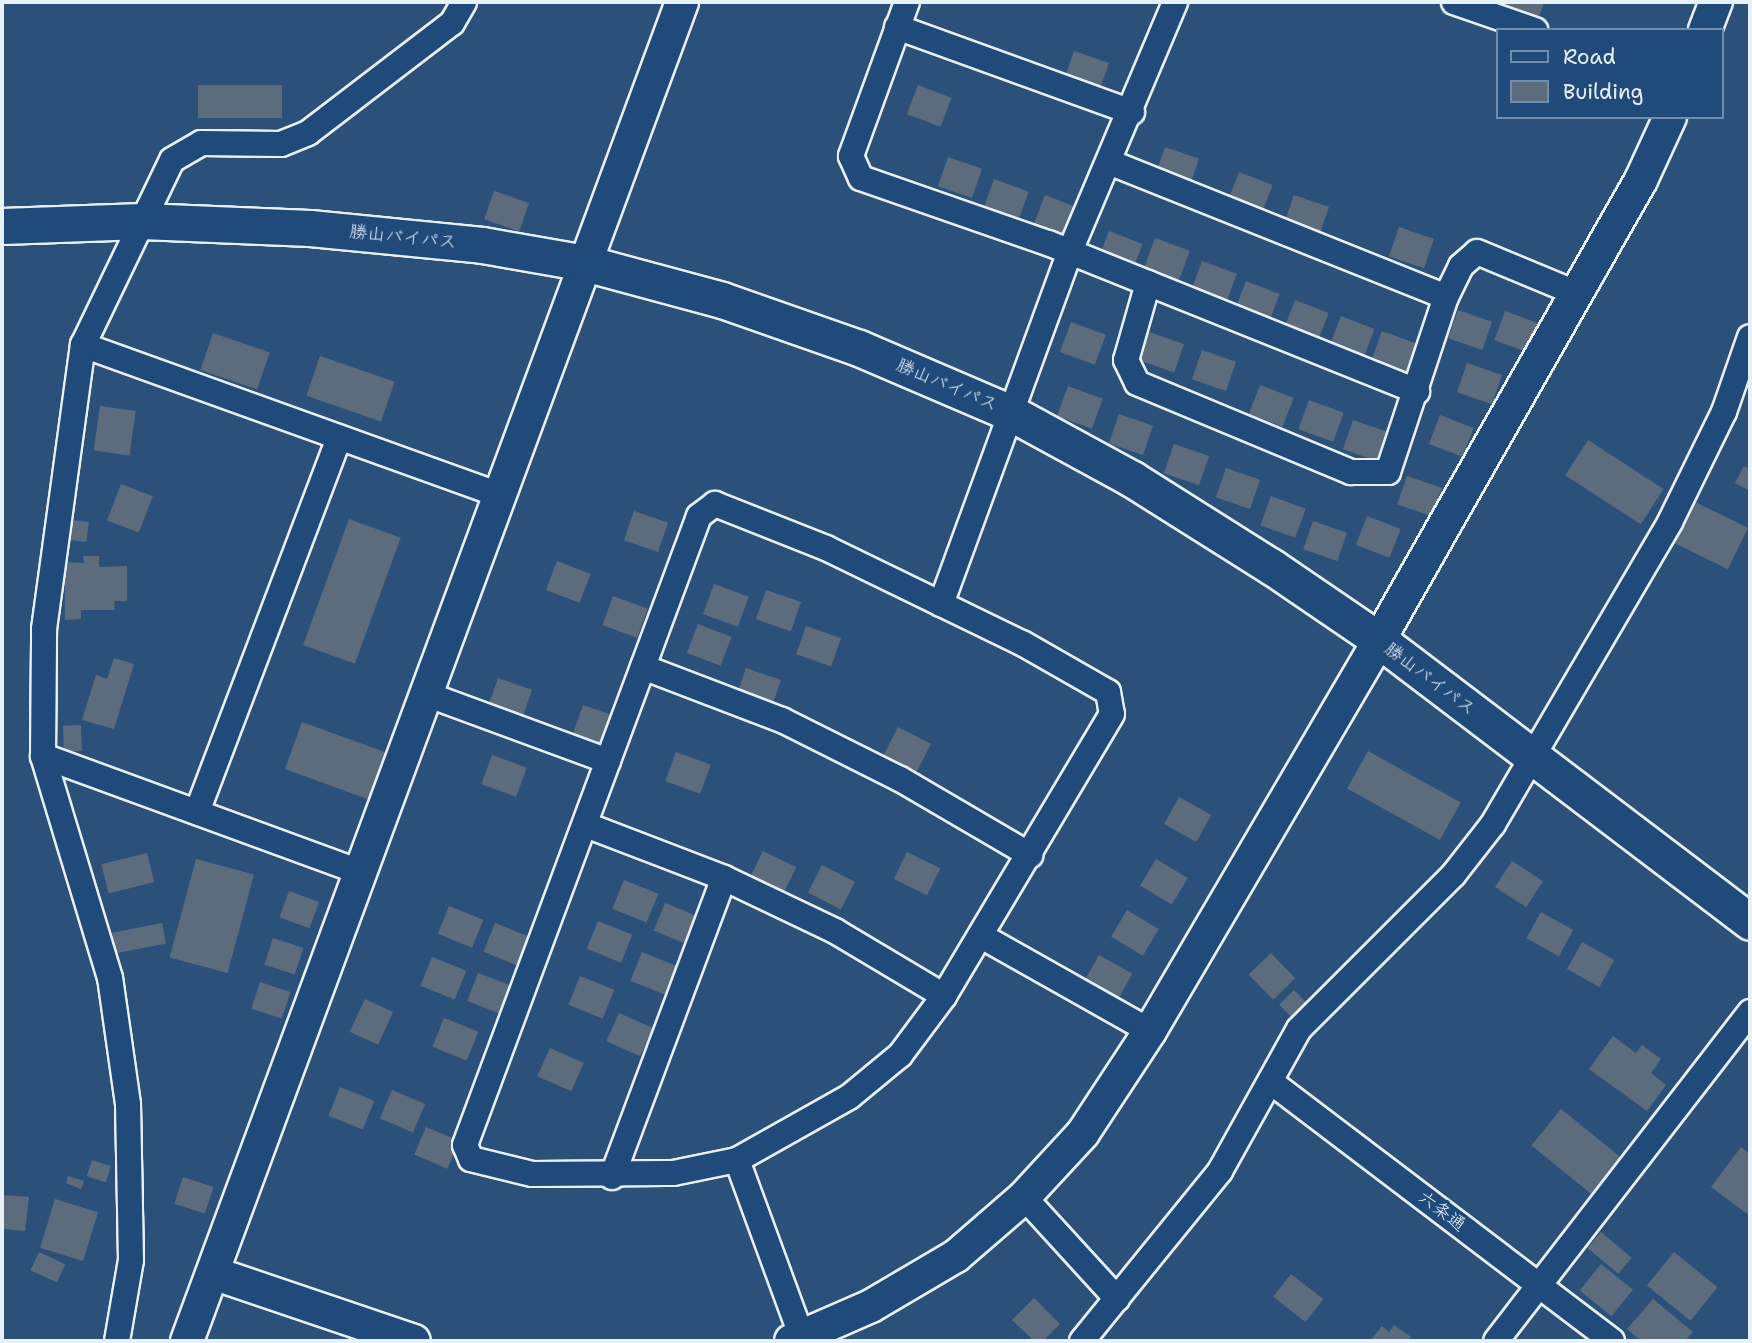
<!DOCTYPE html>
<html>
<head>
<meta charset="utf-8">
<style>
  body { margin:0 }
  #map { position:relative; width:1752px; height:1343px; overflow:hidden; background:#2b517b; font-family:"Shantell Sans","Klee One",sans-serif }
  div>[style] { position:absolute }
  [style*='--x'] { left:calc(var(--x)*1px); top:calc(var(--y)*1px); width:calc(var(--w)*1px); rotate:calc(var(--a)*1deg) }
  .building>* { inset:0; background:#5d6c7d; transform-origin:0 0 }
  .roads { filter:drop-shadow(2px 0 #e8f1f8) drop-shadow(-2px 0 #e8f1f8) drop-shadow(0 2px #e8f1f8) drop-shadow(0 -2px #e8f1f8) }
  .minor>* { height:24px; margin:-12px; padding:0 12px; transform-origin:12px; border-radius:12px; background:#1f4a7a }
  .tertiary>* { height:32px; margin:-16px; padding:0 16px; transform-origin:16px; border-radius:16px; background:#1f4a7a }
  .secondary>* { height:35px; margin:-17.5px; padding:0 17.5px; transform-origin:17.5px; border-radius:17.5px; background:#1f4a7a }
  span { translate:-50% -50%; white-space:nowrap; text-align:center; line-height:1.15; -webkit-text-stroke:7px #1f4a7a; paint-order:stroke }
  .street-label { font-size:18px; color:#e8f1f8 }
  .frame { position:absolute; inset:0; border:4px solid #e8f1f8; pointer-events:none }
  .legend { position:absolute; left:1496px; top:28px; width:228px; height:91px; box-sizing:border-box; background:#1f4a7a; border:2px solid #6f8dac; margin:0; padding:9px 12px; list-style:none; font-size:21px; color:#e8f1f8 }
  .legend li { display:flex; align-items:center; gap:14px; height:35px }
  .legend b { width:35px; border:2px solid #6f8dac }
</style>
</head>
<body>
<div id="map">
  <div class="building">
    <i style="clip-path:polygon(1505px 2px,1544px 2px,1537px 23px,1502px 10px)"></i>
    <i style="left:1074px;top:51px;width:37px;height:31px;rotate:19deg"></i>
    <i style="left:198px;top:85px;width:84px;height:33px"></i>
    <i style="left:918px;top:85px;width:36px;height:31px;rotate:21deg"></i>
    <i style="left:1165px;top:147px;width:36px;height:30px;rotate:19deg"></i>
    <i style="left:948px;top:157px;width:36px;height:31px;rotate:19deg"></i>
    <i style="left:1239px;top:172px;width:36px;height:31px;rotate:21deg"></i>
    <i style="left:994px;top:179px;width:37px;height:31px;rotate:20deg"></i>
    <i style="left:494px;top:191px;width:37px;height:30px;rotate:19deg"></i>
    <i style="left:1045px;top:195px;width:36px;height:31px;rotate:21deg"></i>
    <i style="left:1294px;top:195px;width:37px;height:31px;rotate:19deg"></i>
    <i style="left:1399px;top:227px;width:37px;height:31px;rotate:19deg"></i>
    <i style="left:1109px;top:231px;width:36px;height:31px;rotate:21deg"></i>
    <i style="left:1155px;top:238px;width:37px;height:31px;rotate:20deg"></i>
    <i style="left:1202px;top:261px;width:37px;height:31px;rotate:20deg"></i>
    <i style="left:1246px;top:281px;width:36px;height:31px;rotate:21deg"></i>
    <i style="left:1295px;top:300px;width:36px;height:31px;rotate:21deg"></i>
    <i style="left:1458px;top:310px;width:36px;height:30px;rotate:19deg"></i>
    <i style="left:1505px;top:311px;width:37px;height:31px;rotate:20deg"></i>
    <i style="left:1341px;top:316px;width:36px;height:31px;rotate:21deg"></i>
    <i style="left:1071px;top:322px;width:37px;height:32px;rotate:20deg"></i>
    <i style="left:1382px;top:331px;width:37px;height:31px;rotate:20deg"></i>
    <i style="left:1149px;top:332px;width:37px;height:30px;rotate:19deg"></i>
    <i style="left:213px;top:333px;width:60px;height:39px;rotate:19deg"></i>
    <i style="left:1202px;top:350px;width:36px;height:31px;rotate:19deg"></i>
    <i style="left:320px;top:356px;width:79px;height:42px;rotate:19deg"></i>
    <i style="left:1467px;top:363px;width:37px;height:31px;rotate:19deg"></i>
    <i style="left:1260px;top:385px;width:36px;height:31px;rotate:21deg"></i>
    <i style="left:1068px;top:386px;width:37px;height:32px;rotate:20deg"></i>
    <i style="left:1309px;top:400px;width:37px;height:31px;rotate:20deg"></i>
    <i style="left:100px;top:406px;width:36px;height:45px;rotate:8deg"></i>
    <i style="left:1119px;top:414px;width:36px;height:31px;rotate:19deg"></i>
    <i style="left:1440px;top:415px;width:36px;height:31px;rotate:21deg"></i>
    <i style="left:1353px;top:420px;width:36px;height:31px;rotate:19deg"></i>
    <i style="left:1588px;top:440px;width:90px;height:42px;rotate:33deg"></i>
    <i style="left:1174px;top:444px;width:37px;height:31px;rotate:19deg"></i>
    <i style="clip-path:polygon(1744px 466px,1750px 469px,1750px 491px,1735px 483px)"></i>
    <i style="left:1226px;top:468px;width:36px;height:31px;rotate:19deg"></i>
    <i style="left:1407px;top:476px;width:37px;height:30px;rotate:19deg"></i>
    <i style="left:121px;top:484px;width:34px;height:39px;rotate:21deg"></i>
    <i style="left:1271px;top:496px;width:37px;height:31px;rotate:20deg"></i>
    <i style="left:1695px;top:502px;width:59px;height:46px;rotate:26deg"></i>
    <i style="left:634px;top:511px;width:36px;height:31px;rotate:19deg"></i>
    <i style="left:1367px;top:516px;width:36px;height:31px;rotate:21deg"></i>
    <i style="left:64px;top:519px;width:25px;height:20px;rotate:7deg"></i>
    <i style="left:349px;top:519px;width:55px;height:134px;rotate:20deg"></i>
    <i style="left:1313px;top:521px;width:36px;height:30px;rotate:19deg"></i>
    <i style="clip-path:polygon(83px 556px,99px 556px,99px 567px,127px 566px,127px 601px,114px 601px,115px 610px,81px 610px,81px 619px,65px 620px,65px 562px,84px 563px)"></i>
    <i style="left:557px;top:561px;width:36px;height:31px;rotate:21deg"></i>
    <i style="left:714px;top:584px;width:37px;height:32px;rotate:20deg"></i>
    <i style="left:766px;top:590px;width:37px;height:31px;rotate:19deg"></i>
    <i style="left:613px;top:596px;width:37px;height:31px;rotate:20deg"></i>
    <i style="left:698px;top:624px;width:36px;height:31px;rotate:21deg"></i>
    <i style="left:806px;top:626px;width:37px;height:30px;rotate:19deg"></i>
    <i style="clip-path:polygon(114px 658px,134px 664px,114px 729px,82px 720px,96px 675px,107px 679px)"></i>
    <i style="left:746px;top:668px;width:37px;height:31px;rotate:19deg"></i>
    <i style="left:498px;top:678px;width:36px;height:30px;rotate:19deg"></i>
    <i style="left:583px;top:705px;width:37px;height:30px;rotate:19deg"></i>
    <i style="left:302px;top:722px;width:96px;height:50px;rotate:20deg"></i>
    <i style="left:81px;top:725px;width:26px;height:18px;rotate:88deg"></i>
    <i style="left:898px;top:727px;width:37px;height:31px;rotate:27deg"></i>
    <i style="left:1368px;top:751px;width:106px;height:43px;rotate:29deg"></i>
    <i style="left:676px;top:752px;width:37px;height:31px;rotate:20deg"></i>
    <i style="left:492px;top:755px;width:37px;height:31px;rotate:20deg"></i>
    <i style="left:1179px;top:797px;width:37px;height:31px;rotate:29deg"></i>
    <i style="left:763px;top:851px;width:37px;height:30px;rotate:26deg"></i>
    <i style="left:907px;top:852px;width:37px;height:30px;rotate:26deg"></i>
    <i style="left:147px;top:853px;width:30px;height:47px;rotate:76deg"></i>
    <i style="left:196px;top:859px;width:60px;height:102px;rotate:15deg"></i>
    <i style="left:1156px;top:859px;width:37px;height:31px;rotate:31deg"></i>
    <i style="left:1512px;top:861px;width:37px;height:31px;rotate:33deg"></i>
    <i style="left:822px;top:865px;width:37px;height:31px;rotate:27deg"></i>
    <i style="left:624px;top:880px;width:37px;height:31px;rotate:22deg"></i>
    <i style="left:289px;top:891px;width:32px;height:28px;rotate:20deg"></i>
    <i style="left:665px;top:903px;width:37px;height:30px;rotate:22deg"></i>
    <i style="left:449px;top:906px;width:37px;height:30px;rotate:22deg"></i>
    <i style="left:1127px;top:910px;width:37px;height:31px;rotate:31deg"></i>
    <i style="left:1541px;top:912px;width:37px;height:30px;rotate:29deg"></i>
    <i style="left:598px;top:921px;width:37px;height:30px;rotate:22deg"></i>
    <i style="left:162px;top:923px;width:21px;height:51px;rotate:79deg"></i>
    <i style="left:495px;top:923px;width:37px;height:31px;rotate:22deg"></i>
    <i style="left:273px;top:938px;width:32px;height:28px;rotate:18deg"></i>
    <i style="left:1582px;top:942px;width:37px;height:31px;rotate:29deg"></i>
    <i style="left:642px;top:952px;width:37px;height:31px;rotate:22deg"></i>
    <i style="left:1271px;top:953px;width:35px;height:31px;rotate:46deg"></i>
    <i style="left:1099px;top:955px;width:38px;height:30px;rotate:29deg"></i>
    <i style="left:432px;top:957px;width:37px;height:31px;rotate:22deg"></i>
    <i style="left:478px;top:973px;width:36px;height:30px;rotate:21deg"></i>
    <i style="left:580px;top:976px;width:37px;height:31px;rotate:22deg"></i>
    <i style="left:260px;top:982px;width:32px;height:28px;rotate:18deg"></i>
    <i style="left:1294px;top:990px;width:23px;height:21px;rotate:45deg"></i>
    <i style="left:365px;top:999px;width:31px;height:36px;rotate:25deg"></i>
    <i style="left:619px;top:1013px;width:37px;height:31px;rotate:24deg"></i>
    <i style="left:444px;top:1018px;width:37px;height:31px;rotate:22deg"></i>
    <i style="clip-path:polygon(1613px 1036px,1636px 1053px,1642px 1045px,1661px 1059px,1651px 1073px,1666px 1085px,1647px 1111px,1589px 1069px)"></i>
    <i style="left:550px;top:1048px;width:37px;height:31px;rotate:24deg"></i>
    <i style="left:340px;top:1087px;width:37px;height:31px;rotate:22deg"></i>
    <i style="left:392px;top:1090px;width:36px;height:31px;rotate:23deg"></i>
    <i style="left:1561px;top:1109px;width:78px;height:47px;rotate:39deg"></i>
    <i style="left:426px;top:1127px;width:36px;height:30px;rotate:23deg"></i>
    <i style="clip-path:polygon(1741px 1147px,1750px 1154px,1750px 1216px,1711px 1187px)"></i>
    <i style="left:92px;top:1160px;width:20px;height:17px;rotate:18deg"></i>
    <i style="clip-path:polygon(68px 1176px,84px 1181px,81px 1189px,66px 1183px)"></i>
    <i style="left:183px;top:1177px;width:32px;height:28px;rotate:18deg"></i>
    <i style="clip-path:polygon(2px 1195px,29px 1197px,25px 1231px,2px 1229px)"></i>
    <i style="left:55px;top:1199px;width:45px;height:51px;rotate:17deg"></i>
    <i style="left:1601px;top:1232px;width:40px;height:21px;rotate:40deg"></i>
    <i style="left:39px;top:1252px;width:29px;height:20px;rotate:25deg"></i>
    <i style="left:1674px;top:1252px;width:56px;height:43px;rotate:39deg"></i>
    <i style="left:1601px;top:1264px;width:41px;height:34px;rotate:39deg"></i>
    <i style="left:1291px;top:1274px;width:41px;height:29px;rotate:38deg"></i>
    <i style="clip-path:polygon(1034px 1298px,1060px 1324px,1043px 1341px,1034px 1341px,1012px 1320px)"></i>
    <i style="clip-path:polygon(1653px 1299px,1693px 1332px,1685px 1341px,1641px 1341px,1627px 1329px)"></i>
    <i style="clip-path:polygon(1394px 1325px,1411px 1337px,1408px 1341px,1370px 1341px,1382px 1326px,1389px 1332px)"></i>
  </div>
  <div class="roads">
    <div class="minor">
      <i style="--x:907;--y:2;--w:164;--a:110"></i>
      <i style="--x:851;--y:156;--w:24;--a:66"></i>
      <i style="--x:861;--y:178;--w:198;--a:19.2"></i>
      <i style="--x:1048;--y:243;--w:398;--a:21.9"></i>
      <i style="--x:1454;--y:2;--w:86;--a:19.1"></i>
      <i style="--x:897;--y:27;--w:250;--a:19.9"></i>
      <i style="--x:1109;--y:162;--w:363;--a:21.8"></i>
      <i style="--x:1148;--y:283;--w:80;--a:105.9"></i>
      <i style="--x:1126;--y:360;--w:25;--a:64"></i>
      <i style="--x:1137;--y:383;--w:232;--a:22.6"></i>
      <i style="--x:1351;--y:472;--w:37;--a:0"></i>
      <i style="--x:1388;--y:472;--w:184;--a:-71.7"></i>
      <i style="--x:1446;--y:297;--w:34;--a:-64"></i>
      <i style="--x:1461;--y:266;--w:21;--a:-41"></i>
      <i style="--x:1477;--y:252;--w:107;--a:22.5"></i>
      <i style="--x:83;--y:345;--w:445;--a:19.8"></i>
      <i style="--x:715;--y:504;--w:119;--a:21.6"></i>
      <i style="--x:826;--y:548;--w:218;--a:25.9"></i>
      <i style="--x:1022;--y:643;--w:99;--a:29.7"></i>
      <i style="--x:1108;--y:692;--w:22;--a:80"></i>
      <i style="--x:1112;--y:714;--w:328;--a:120.8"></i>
      <i style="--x:944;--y:996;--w:74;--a:126.7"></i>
      <i style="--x:900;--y:1055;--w:66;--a:140.5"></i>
      <i style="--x:849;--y:1097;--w:129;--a:150.6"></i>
      <i style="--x:737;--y:1160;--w:65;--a:168.5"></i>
      <i style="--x:673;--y:1173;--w:141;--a:179.6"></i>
      <i style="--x:532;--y:1174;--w:63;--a:-166.2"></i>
      <i style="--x:471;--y:1159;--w:15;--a:-113"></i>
      <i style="--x:465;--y:1145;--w:671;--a:-69.59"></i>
      <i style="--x:699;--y:516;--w:20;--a:-37"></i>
      <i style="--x:941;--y:604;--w:376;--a:-69.9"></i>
      <i style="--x:1070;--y:251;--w:270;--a:-67.1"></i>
      <i style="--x:643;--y:667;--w:149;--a:20.9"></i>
      <i style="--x:782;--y:720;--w:132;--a:26.6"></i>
      <i style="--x:900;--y:779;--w:151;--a:30.3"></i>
      <i style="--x:426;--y:694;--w:194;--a:20.2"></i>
      <i style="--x:43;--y:756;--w:340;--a:20.1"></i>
      <i style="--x:197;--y:812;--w:400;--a:-69.2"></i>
      <i style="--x:586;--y:825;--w:148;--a:21"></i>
      <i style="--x:724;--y:878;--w:123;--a:25.5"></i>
      <i style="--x:835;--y:931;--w:127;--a:30.8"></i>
      <i style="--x:983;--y:937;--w:192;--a:29.4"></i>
      <i style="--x:1271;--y:1082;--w:428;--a:37.2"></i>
      <i style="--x:737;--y:1160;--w:189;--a:69.9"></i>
      <i style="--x:612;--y:1177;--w:319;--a:-69.5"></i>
      <i style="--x:1024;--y:1197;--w:138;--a:47.6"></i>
      <i style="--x:117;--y:1341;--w:82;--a:-80.2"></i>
      <i style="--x:131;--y:1260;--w:156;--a:-91.1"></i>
      <i style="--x:128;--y:1104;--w:127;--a:-98.1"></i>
      <i style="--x:110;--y:978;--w:232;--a:-106.8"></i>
      <i style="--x:43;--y:756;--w:127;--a:-89.5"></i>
      <i style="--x:44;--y:629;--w:287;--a:-82.2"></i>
      <i style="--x:83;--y:345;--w:205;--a:-64.3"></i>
      <i style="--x:172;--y:160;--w:34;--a:-30"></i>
      <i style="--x:201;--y:143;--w:80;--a:0.7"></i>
      <i style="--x:281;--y:144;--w:29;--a:-22"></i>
      <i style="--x:308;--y:133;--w:181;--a:-37.4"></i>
      <i style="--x:452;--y:23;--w:24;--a:-60"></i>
      <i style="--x:1082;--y:1341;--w:219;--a:-50.9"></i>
      <i style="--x:1220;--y:1171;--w:162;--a:-60.9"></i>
      <i style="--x:1299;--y:1029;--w:219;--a:-45"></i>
      <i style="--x:1454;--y:874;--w:63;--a:-52"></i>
      <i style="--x:1493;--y:824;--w:350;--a:-59.6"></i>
      <i style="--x:1670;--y:522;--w:123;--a:-63.9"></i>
      <i style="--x:1724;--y:412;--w:79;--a:-70.9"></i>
      <i style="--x:1496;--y:1341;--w:416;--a:-52.3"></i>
    </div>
    <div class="tertiary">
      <i style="--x:1705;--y:30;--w:30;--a:-69"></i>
      <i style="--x:213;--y:1273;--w:212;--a:18.7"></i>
      <i style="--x:187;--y:1341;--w:1428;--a:-69.71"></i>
      <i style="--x:791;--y:1341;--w:87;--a:-23.6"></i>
      <i style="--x:871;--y:1306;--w:99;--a:-30.5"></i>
      <i style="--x:956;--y:1256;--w:90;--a:-40.9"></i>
      <i style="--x:1024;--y:1197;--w:87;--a:-47.3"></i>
      <i style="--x:1083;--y:1133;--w:122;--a:-56.7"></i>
      <i style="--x:1150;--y:1031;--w:453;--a:-59.6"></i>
      <i style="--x:1379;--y:640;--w:529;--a:-60.34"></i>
      <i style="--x:1641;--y:180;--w:69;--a:-65.3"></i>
    </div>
    <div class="secondary">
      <i style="--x:2;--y:226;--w:140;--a:-2"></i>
      <i style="--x:142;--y:221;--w:168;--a:2.4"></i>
      <i style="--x:310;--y:228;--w:173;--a:5.6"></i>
      <i style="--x:482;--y:245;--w:105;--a:9.9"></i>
      <i style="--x:585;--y:263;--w:142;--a:15.1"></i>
      <i style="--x:722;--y:300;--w:145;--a:19.3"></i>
      <i style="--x:859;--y:348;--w:165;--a:23.2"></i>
      <i style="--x:1011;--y:413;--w:138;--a:28.6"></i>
      <i style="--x:1132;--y:479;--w:165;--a:32.2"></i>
      <i style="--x:1272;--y:567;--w:130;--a:34.3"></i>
      <i style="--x:1379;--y:640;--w:466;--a:37.2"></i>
    </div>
  </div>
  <div class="street-label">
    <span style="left:403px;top:237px;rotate:6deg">勝山バイパス</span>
    <span style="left:947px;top:385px;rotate:23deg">勝山バイパス</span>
    <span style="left:1430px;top:679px;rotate:37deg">勝山バイパス</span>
    <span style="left:1442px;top:1211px;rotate:37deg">六条通</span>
  </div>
  <div class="frame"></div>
  <ul class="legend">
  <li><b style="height:9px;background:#1f4a7a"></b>Road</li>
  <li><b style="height:19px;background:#5d6c7d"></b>Building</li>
  </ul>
</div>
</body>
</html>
